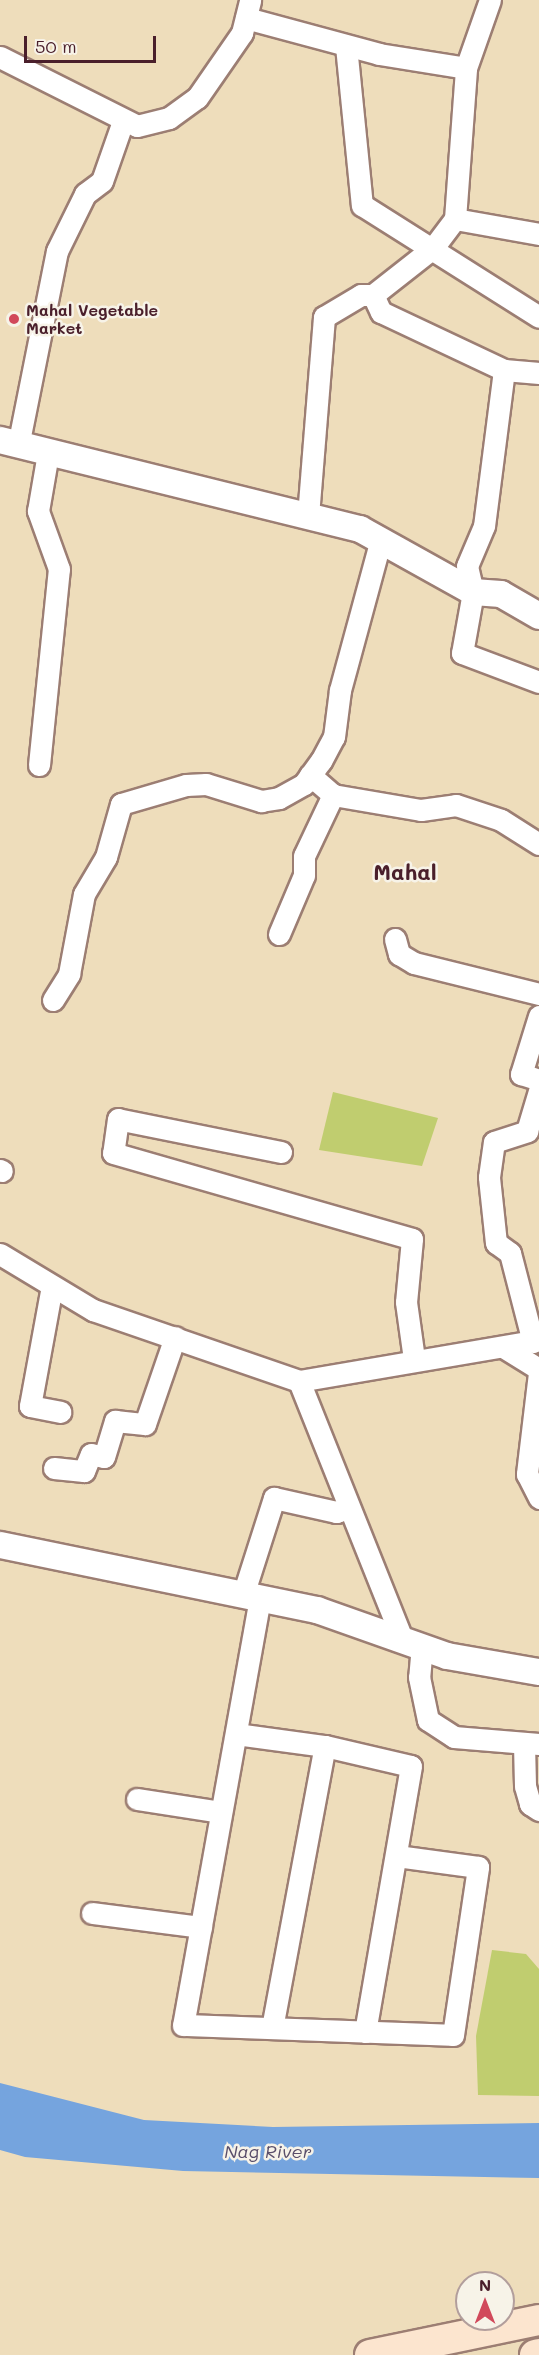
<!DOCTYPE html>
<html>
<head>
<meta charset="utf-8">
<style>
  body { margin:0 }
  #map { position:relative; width:539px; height:2355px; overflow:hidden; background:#edb; font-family:Mali,sans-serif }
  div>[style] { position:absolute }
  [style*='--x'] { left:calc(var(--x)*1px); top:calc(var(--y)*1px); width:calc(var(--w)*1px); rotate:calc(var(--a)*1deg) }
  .green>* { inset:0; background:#c0cd6f }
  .water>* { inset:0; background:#75a4de }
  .roads { filter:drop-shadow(2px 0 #9c7e73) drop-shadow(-2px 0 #9c7e73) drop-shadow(0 2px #9c7e73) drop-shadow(0 -2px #9c7e73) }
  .minor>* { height:21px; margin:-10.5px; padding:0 10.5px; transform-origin:10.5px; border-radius:10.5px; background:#fff }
  .tertiary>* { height:26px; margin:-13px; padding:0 13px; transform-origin:13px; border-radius:13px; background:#fff }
  .secondary>* { height:30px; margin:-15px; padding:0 15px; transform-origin:15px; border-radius:15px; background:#fce5cf }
  .dots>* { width:16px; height:16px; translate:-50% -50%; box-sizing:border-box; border:3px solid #f7f3e8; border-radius:50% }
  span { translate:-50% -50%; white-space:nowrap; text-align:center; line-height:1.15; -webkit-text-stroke:5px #f7f3e8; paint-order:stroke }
  .poi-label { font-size:16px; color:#4a1f2b; font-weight:700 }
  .left { translate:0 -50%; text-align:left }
  .water-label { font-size:18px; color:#594e6a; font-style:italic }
  .district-label { font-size:22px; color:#4a1f2b; font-weight:700 }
  .north { position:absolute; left:455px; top:2271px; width:60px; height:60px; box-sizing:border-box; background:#f7f3e8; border:2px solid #b29e9c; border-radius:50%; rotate:0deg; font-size:16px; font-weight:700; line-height:24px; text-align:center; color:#4a1f2b }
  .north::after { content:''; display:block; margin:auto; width:21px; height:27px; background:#d1495b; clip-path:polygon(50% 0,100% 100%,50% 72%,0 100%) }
  .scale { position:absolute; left:24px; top:36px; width:132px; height:27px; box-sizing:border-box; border:3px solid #4a1f2b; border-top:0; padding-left:8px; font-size:18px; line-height:21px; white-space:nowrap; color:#4a1f2b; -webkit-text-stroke:4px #f7f3e8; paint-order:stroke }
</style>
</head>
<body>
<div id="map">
  <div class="green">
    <i style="clip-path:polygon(333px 1092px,438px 1118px,422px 1166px,319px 1150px)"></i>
    <i style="clip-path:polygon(492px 1950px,526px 1954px,539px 1969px,539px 2096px,478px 2095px,476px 2036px)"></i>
  </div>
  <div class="water">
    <i style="clip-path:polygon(0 2083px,144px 2120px,273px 2127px,539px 2123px,539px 2178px,183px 2171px,25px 2157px,0 2150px)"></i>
  </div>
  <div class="roads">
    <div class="minor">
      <i style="--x:246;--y:18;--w:138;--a:15.1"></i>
      <i style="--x:379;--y:54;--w:88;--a:9.1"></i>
      <i style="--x:346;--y:46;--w:160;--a:84.3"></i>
      <i style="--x:362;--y:205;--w:209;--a:32.3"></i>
      <i style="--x:0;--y:57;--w:153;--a:26.7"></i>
      <i style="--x:137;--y:126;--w:33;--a:-14"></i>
      <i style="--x:169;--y:118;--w:34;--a:-36"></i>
      <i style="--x:197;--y:98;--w:79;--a:-55.3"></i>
      <i style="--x:242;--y:33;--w:34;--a:-76"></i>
      <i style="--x:455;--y:219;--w:85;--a:10.1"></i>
      <i style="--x:373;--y:295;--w:19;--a:65"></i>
      <i style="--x:381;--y:312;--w:136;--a:25.2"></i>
      <i style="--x:539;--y:373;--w:35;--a:-175"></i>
      <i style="--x:504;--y:370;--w:157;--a:97.3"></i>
      <i style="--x:484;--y:526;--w:43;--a:113"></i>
      <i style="--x:467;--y:566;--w:27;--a:77"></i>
      <i style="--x:473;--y:592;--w:62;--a:100.2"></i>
      <i style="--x:462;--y:653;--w:82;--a:20.6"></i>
      <i style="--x:18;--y:446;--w:199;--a:-78.7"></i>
      <i style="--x:57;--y:251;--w:64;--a:-63.8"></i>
      <i style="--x:85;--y:194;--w:21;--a:-37"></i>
      <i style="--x:102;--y:181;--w:64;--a:-70.7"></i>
      <i style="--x:308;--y:516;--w:200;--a:-85.4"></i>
      <i style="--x:324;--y:317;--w:43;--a:-30.7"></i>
      <i style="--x:361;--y:295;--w:12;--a:0"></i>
      <i style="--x:373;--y:295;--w:76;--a:-38.1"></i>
      <i style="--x:433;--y:248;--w:36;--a:-53"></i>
      <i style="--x:455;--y:219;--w:151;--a:-85.8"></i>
      <i style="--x:466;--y:68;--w:72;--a:-70.6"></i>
      <i style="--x:39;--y:765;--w:197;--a:-84.2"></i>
      <i style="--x:59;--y:569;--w:62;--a:-109.9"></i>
      <i style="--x:38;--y:511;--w:59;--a:-80.2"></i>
      <i style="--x:310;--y:775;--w:30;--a:41"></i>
      <i style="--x:333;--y:795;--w:89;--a:9.7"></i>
      <i style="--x:421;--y:810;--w:35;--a:-8"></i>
      <i style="--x:456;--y:805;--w:47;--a:18.4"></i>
      <i style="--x:501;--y:820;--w:45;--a:32.3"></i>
      <i style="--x:279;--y:934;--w:64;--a:-67"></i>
      <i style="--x:304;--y:875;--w:19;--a:-90"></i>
      <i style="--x:304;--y:856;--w:68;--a:-64.6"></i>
      <i style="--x:395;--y:939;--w:16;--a:75"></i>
      <i style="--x:399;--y:954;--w:17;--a:31"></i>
      <i style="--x:414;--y:963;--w:129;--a:13.9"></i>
      <i style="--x:53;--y:1000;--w:31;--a:-58"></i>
      <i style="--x:69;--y:974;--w:81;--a:-79.4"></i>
      <i style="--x:84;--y:894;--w:43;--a:-59.3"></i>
      <i style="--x:106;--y:857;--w:55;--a:-74.2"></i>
      <i style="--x:121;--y:804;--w:68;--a:-16.3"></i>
      <i style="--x:186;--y:785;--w:20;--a:-3"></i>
      <i style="--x:206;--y:784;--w:58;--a:17.2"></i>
      <i style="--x:261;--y:801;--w:18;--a:-9"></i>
      <i style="--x:279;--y:798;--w:29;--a:-29"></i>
      <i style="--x:304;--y:784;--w:29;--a:-54"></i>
      <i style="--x:321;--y:761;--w:27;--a:-62"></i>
      <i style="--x:334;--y:737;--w:47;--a:-82.7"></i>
      <i style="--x:340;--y:690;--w:156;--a:-74.8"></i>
      <i style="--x:539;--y:1016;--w:61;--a:107.2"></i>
      <i style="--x:521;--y:1074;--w:19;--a:18"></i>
      <i style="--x:281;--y:1152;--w:166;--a:-168.6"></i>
      <i style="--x:118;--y:1119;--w:34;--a:98"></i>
      <i style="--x:113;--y:1153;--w:311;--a:16"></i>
      <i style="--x:412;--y:1239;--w:63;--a:95.4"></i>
      <i style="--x:406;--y:1302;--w:58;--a:82"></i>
      <i style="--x:0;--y:1170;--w:2;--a:27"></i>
      <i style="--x:0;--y:1254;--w:109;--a:31.1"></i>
      <i style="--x:93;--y:1310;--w:218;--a:19"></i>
      <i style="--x:299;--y:1381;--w:243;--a:-9.7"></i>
      <i style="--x:52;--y:1286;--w:122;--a:100.4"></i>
      <i style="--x:30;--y:1406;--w:31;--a:11"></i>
      <i style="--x:533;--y:1342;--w:92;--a:-104.5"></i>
      <i style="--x:510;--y:1253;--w:17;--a:-144"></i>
      <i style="--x:496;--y:1243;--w:66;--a:-96.1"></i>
      <i style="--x:489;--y:1177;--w:35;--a:-82"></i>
      <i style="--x:494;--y:1142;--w:35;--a:-18"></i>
      <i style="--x:527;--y:1131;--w:42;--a:-73.3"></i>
      <i style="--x:505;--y:1348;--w:40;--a:32"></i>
      <i style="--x:539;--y:1373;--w:102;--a:96.8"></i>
      <i style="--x:527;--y:1474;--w:27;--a:63"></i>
      <i style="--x:299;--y:1381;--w:275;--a:68.2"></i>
      <i style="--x:54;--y:1468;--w:30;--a:6"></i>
      <i style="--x:84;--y:1471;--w:18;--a:-68"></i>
      <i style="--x:91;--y:1454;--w:13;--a:13"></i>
      <i style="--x:104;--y:1457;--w:38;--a:-73"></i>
      <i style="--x:115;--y:1421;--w:30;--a:6"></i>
      <i style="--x:145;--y:1424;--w:92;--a:-71"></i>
      <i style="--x:243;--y:1595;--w:102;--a:-72.3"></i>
      <i style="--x:274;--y:1498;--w:64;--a:12.7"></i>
      <i style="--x:336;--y:1512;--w:13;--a:-18"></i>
      <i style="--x:260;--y:1598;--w:434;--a:100.2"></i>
      <i style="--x:183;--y:2025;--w:270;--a:2.1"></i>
      <i style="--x:453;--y:2035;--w:170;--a:-81.5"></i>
      <i style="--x:478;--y:1867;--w:82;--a:-172.3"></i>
      <i style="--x:422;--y:1645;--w:32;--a:95"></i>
      <i style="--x:419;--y:1677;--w:44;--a:78.2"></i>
      <i style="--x:428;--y:1720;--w:31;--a:33"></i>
      <i style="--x:454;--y:1737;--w:85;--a:4.7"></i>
      <i style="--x:236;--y:1734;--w:90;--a:7.7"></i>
      <i style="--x:325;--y:1746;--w:88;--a:13.1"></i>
      <i style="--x:411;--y:1766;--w:270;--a:99.8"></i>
      <i style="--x:524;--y:1744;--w:42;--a:88.6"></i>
      <i style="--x:525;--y:1786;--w:19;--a:74"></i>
      <i style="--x:530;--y:1804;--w:11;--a:34"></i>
      <i style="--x:137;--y:1799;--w:85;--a:8.8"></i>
      <i style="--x:92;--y:1913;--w:110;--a:7.3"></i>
      <i style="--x:272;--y:2028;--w:287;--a:-79.4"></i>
    </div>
    <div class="tertiary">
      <i style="--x:0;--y:440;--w:371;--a:13.9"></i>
      <i style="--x:360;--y:529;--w:129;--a:29.1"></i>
      <i style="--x:473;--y:592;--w:28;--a:4"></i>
      <i style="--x:501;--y:594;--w:44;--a:30.1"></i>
      <i style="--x:0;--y:1545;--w:324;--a:11.6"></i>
      <i style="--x:317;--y:1610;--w:138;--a:19.5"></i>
      <i style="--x:447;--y:1656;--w:93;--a:9.9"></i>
    </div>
    <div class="secondary">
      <i style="--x:370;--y:2355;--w:173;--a:-11.7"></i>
      <i style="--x:535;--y:2355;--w:4;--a:-14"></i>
    </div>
  </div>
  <div class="dots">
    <i style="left:14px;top:319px;background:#d1495b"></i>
  </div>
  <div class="poi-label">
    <span class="left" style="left:26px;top:319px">Mahal Vegetable<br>Market</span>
  </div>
  <div class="water-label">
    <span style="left:268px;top:2151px">Nag River</span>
  </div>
  <div class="district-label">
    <span style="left:405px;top:872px">Mahal</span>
  </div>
  <div class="north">N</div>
  <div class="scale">50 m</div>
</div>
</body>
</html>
